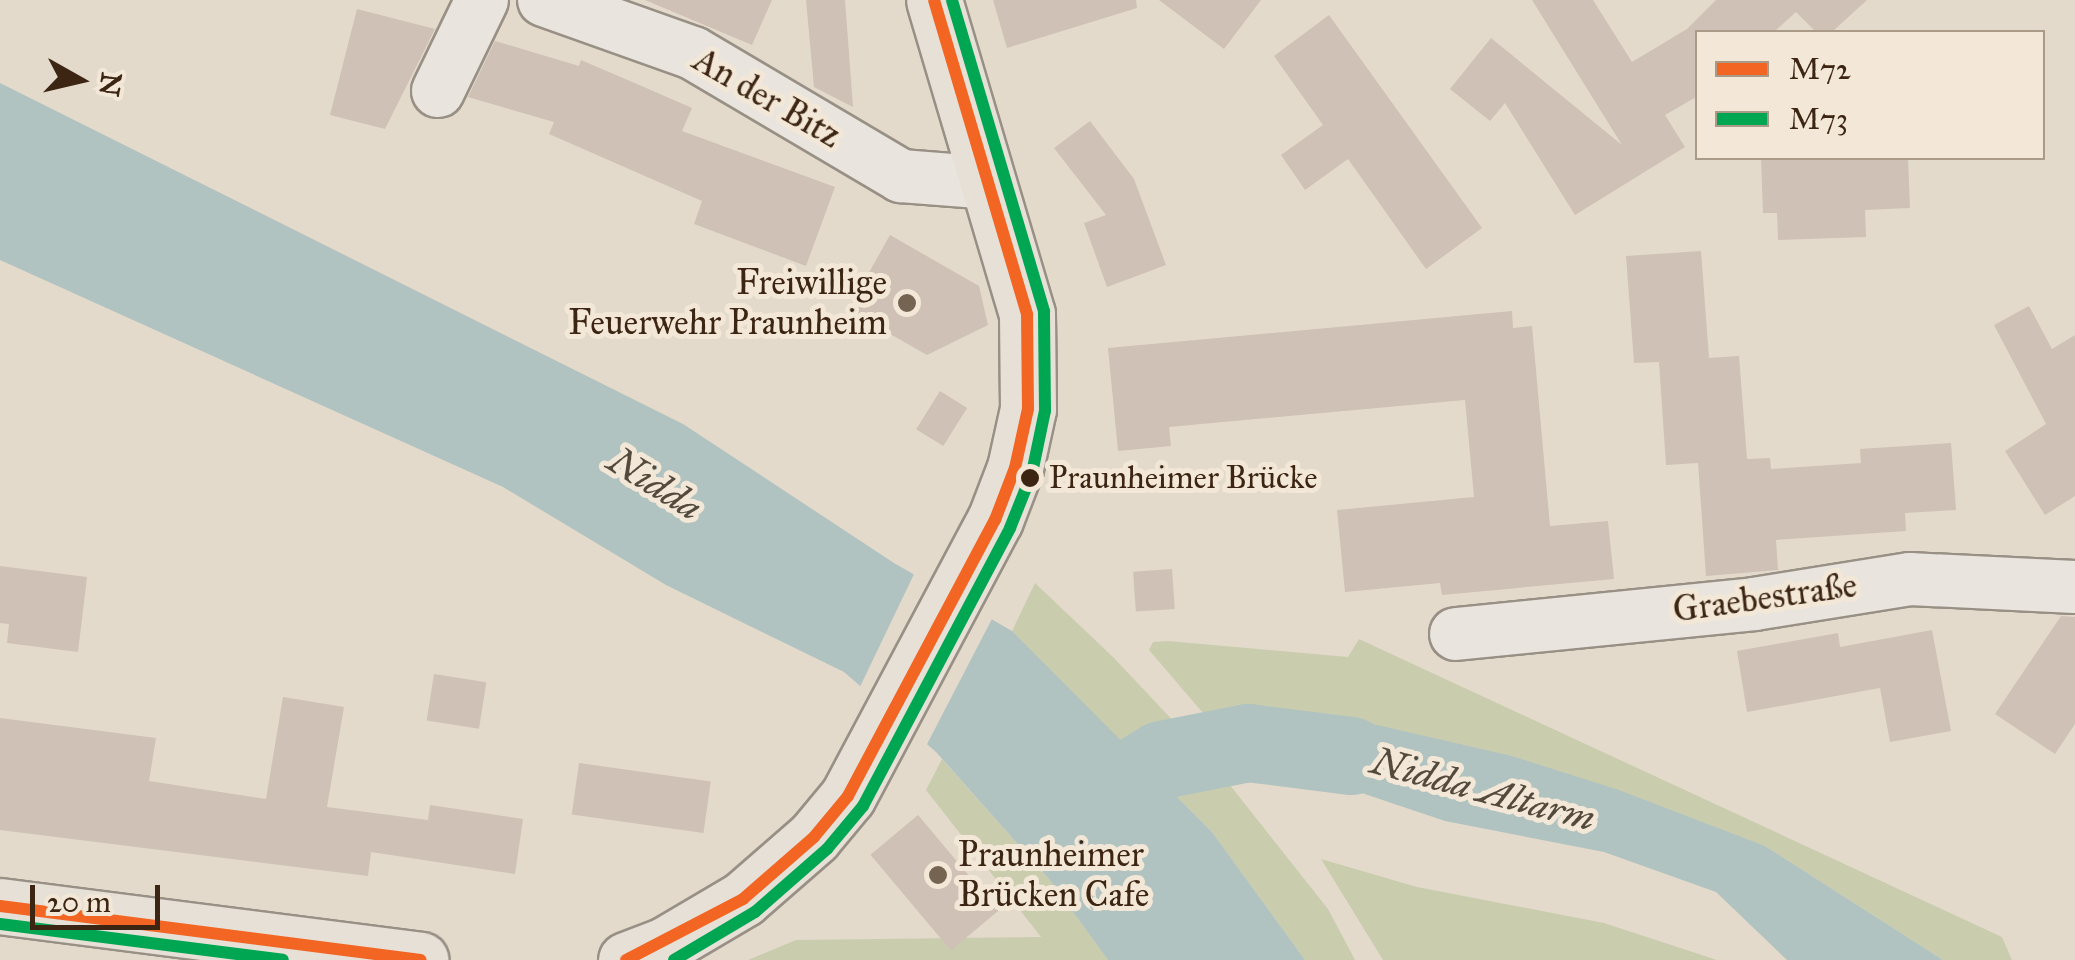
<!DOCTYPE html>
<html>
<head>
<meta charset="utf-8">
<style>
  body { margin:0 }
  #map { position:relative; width:2075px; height:960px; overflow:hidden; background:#e3dacb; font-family:"IM FELL Great Primer",serif }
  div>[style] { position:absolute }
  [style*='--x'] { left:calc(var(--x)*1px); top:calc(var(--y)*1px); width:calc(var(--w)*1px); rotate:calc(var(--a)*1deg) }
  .green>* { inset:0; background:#c9cdae }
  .water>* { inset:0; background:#b1c3c0 }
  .pier>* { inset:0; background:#e3dacb }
  .river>* { height:78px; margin:-39px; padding:0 39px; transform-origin:39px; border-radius:39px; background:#b1c3c0 }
  .building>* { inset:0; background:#cfc1b5; transform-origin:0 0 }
  .roads { filter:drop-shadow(2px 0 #989085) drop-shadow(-2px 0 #989085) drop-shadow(0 2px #989085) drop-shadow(0 -2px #989085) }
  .minor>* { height:52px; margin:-26px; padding:0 26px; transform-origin:26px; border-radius:26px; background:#e9e4dd }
  .major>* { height:55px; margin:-27.5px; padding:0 27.5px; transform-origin:27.5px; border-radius:27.5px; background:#e6e0d7 }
  .bus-1>* { height:12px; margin:-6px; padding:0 6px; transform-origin:6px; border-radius:6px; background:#f26522 }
  .bus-2>* { height:12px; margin:-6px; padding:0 6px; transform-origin:6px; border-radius:6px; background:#00a651 }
  .dots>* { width:28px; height:28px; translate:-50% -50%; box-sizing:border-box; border:5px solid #f3e8d7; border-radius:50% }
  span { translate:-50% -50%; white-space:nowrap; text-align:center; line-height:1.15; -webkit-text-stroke:10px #f3e8d7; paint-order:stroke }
  .bus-label { font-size:32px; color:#3c2512 }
  .left { translate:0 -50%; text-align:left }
  .street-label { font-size:35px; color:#3c2512 }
  .poi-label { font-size:35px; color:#3c2512 }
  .right { translate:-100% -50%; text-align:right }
  .water-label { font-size:38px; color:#544a3c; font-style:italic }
  .legend { position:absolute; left:1695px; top:30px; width:350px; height:130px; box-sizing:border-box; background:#f3e8d7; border:2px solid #aa9a88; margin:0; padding:12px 18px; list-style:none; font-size:30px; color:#3c2512 }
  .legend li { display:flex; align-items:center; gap:20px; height:50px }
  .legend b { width:50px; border:2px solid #aa9a88 }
  .north { position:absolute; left:30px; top:30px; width:100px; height:100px; -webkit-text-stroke:8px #f3e8d7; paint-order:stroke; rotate:98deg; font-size:28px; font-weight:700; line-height:40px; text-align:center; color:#3c2512 }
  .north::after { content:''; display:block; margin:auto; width:35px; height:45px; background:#3c2512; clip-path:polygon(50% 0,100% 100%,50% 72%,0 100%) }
  .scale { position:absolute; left:30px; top:885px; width:130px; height:45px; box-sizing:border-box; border:5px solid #3c2512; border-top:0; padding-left:12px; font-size:30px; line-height:35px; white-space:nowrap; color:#3c2512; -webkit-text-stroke:8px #f3e8d7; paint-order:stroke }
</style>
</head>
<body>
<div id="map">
  <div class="green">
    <i style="clip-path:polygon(1035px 583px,1114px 658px,1195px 744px,1134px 757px,1012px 631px)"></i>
    <i style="clip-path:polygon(1359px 639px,2002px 937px,2012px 960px,1943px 960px,1765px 846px,1512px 756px,1253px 714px,1238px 754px,1149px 650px,1153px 642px,1168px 641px,1348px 657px)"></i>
    <i style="clip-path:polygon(942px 759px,1049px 879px,1108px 960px,748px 960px,796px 940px,1041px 937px,926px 790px)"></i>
    <i style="clip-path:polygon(1226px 780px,1328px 909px,1355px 960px,1305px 960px,1212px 832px,1163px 783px)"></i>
    <i style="clip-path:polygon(1321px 859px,1417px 887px,1604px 923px,1717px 960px,1383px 960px)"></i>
  </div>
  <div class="water">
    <i style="clip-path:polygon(0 83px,683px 424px,894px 563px,1012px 631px,1212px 832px,1305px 960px,1108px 960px,1049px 879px,936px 752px,844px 672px,666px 585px,503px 487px,0 260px)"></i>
    <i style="clip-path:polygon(1258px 717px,1364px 722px,1512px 756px,1619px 790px,1765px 846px,1943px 960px,1787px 960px,1716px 892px,1604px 852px,1445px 821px,1326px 781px,1248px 743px)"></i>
  </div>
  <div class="pier">
    <i style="clip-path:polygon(916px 570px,994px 615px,925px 748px,858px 691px)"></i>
  </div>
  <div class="river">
    <i style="--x:1088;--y:805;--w:87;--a:-31.3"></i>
    <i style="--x:1162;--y:760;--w:88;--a:-11.2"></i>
    <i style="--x:1248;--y:743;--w:104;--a:7.2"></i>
  </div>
  <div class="building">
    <i style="clip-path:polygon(645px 0,772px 0,752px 45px)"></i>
    <i style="clip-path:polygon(806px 0,845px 0,853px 107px,814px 87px)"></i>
    <i style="clip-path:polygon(993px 0,1136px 0,1137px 8px,1007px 48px)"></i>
    <i style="clip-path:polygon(1159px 0,1261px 0,1224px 49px)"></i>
    <i style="clip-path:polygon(1532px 0,1593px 0,1632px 62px,1687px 29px,1716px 0,1867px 0,1832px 32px,1816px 32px,1796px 12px,1774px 32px,1698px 32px,1698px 96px,1665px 115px,1685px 147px,1575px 215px,1505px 103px,1490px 121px,1450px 89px,1491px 38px,1622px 145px)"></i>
    <i style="clip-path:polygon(357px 9px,435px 29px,385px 129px,330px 115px)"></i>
    <i style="clip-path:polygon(1329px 15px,1482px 228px,1426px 269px,1348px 159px,1305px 190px,1281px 155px,1323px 125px,1274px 56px)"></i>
    <i style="clip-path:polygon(495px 41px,579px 66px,581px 60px,637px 84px,692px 108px,682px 131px,835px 187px,806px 266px,694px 224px,702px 201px,549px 134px,554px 122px,468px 97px)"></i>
    <i style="clip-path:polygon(1090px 121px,1134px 179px,1166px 265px,1107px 287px,1084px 223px,1106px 215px,1054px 148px)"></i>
    <i style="clip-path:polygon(1761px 158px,1908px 158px,1910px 208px,1865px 210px,1866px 237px,1778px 240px,1777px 213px,1763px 213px)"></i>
    <i style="clip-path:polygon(890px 235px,979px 286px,988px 325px,927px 355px,848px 310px)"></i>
    <i style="clip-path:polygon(1701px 251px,1709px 358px,1739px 356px,1747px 459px,1770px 458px,1771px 469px,1861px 463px,1860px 449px,1951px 443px,1956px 510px,1905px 513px,1906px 531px,1776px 540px,1778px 570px,1706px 576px,1698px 463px,1666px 465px,1659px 362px,1634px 363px,1626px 256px)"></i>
    <i style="clip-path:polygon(2029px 306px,2052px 349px,2075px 335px,2075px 496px,2045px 515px,2005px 451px,2046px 424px,1994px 325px)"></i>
    <i style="clip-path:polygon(1512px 311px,1513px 328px,1532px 326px,1550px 526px,1608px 521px,1614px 579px,1442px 595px,1440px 583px,1345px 592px,1337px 510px,1474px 497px,1465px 400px,1169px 427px,1171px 446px,1118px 451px,1108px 348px)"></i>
    <i style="left:940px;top:391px;width:32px;height:45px;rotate:32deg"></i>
    <i style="clip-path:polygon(0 566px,87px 577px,78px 652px,7px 643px,9px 624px,0 623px)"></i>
    <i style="left:1172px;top:569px;width:40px;height:39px;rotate:86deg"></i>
    <i style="clip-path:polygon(2061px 616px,2075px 617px,2075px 724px,2055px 754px,1995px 714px)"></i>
    <i style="clip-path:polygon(1932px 630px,1951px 731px,1890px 742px,1880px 688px,1747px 712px,1737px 651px,1838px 633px,1840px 647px)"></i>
    <i style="left:434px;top:674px;width:53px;height:47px;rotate:9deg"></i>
    <i style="clip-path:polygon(283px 697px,344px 707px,327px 807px,428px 820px,430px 805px,523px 819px,515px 874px,371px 852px,368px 876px,0 830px,0 718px,156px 738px,149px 781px,266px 799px)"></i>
    <i style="left:579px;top:763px;width:133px;height:52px;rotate:8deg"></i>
    <i style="left:918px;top:815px;width:125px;height:62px;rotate:50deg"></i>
  </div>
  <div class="roads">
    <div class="minor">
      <i style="--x:544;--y:0;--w:158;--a:19.6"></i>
      <i style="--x:693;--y:53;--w:242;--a:30.6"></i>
      <i style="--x:901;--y:176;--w:88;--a:4.5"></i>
      <i style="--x:438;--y:91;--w:101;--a:-64.2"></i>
      <i style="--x:1456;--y:634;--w:300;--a:-5.7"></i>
      <i style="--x:1754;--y:604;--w:158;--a:-9.1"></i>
      <i style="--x:1910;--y:579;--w:165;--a:2.8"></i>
    </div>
    <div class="major">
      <i style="--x:0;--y:906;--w:424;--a:7.3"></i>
      <i style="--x:626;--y:960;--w:42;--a:-21"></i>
      <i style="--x:665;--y:945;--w:91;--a:-30.5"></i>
      <i style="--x:743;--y:899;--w:94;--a:-41.1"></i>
      <i style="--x:814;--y:837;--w:53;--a:-50.3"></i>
      <i style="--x:848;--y:796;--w:313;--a:-62"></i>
      <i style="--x:995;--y:520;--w:56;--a:-69"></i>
      <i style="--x:1015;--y:468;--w:60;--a:-77.6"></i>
      <i style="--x:1028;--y:409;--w:95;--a:-90.6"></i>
      <i style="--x:1027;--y:314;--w:327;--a:-106.5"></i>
    </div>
  </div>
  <div class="bus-1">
    <i style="--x:0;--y:906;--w:424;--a:7.3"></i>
    <i style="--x:626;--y:960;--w:132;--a:-27.5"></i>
    <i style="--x:743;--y:899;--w:94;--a:-41.1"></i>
    <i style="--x:814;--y:837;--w:53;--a:-50.3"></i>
    <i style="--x:848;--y:796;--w:313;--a:-62"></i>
    <i style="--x:995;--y:520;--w:56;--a:-69"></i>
    <i style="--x:1015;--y:468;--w:60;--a:-77.6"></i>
    <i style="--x:1028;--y:409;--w:95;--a:-90.6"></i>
    <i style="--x:1027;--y:314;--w:327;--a:-106.5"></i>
  </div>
  <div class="bus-2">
    <i style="--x:0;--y:924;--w:285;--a:7.2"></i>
    <i style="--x:674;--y:960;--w:94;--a:-30.7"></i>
    <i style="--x:755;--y:912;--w:96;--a:-41.2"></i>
    <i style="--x:827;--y:849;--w:56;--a:-50.1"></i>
    <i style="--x:863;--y:806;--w:314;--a:-62.1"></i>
    <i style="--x:1010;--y:528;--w:59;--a:-68.2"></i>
    <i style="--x:1032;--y:473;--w:63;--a:-78.2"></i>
    <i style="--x:1045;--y:411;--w:100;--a:-90.6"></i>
    <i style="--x:1044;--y:311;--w:324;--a:-106.5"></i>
  </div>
  <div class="dots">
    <i style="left:907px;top:303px;background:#766453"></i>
    <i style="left:1030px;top:478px;background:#3c2512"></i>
    <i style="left:938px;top:875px;background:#766453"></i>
  </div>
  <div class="bus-label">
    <span class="left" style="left:1049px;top:478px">Praunheimer Brücke</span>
  </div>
  <div class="street-label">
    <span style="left:767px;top:98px;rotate:30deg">An der Bitz</span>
    <span style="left:1765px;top:598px;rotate:-8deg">Graebestraße</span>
  </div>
  <div class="poi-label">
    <span class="right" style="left:887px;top:303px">Freiwillige<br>Feuerwehr Praunheim</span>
    <span class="left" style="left:958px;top:875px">Praunheimer<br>Brücken Cafe</span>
  </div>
  <div class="water-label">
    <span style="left:655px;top:484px;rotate:32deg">Nidda</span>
    <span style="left:1483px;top:790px;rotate:15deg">Nidda Altarm</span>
  </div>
  <ul class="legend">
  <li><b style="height:12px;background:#f26522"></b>M72</li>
  <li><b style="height:12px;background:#00a651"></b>M73</li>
  </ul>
  <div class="north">N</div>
  <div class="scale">20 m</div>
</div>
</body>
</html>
